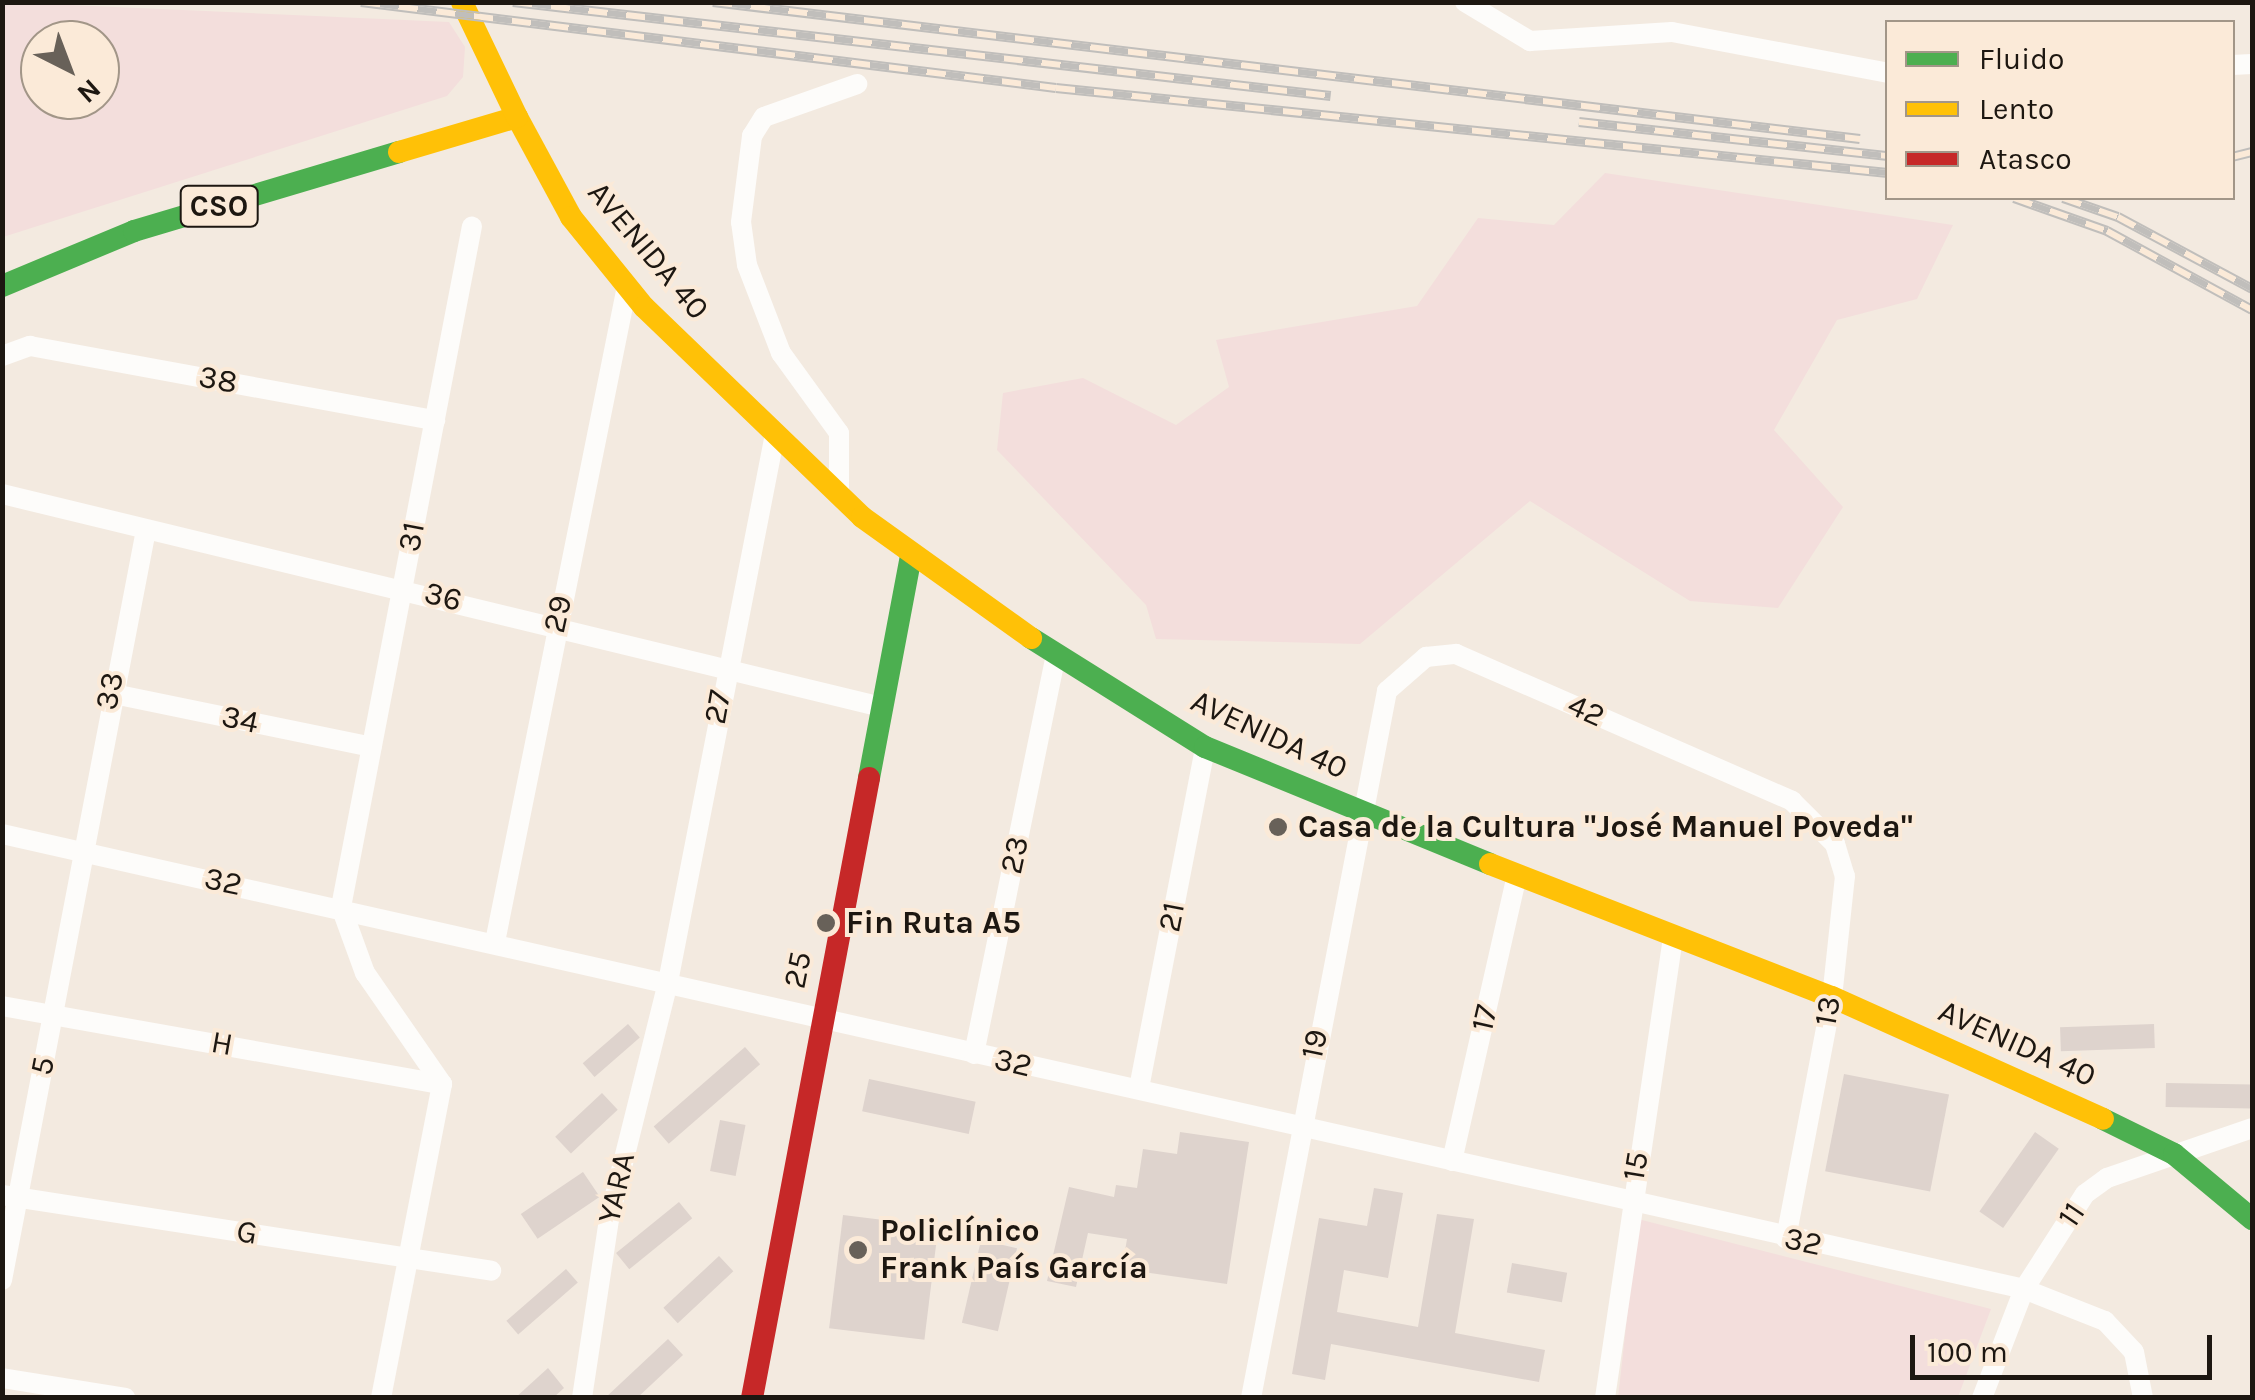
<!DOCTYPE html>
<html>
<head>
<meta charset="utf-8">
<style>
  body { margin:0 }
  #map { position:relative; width:2255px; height:1400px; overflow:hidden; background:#f3eae0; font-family:Karla,sans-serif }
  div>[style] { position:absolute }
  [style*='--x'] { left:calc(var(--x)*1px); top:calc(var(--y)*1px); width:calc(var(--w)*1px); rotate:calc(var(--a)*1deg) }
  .green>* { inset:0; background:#f3dedc }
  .building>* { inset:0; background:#ded3cd; transform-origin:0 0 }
  .street>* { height:20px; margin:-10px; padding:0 10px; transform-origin:10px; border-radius:10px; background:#fdfcfa }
  .fast>* { height:22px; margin:-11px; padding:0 11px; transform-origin:11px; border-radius:11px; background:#4caf50 }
  .slow>* { height:22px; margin:-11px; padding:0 11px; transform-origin:11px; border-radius:11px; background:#ffc107 }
  .jam>* { height:22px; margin:-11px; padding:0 11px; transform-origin:11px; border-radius:11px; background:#c62828 }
  .rail>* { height:10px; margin-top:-5px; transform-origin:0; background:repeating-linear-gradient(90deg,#fbead8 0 19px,#c0bebb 0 38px); box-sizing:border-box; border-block:2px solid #c0bebb }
  .dots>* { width:28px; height:28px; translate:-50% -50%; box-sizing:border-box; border:5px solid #fbead8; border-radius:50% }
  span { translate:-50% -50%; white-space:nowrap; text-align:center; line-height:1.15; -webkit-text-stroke:8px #fbead8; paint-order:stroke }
  .shield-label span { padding:2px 8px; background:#fbead8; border:2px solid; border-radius:8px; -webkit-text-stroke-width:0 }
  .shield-label { font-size:30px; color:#1d1711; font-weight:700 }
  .street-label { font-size:32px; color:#1d1711 }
  .poi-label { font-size:32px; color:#1d1711; font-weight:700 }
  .left { translate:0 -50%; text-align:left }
  .frame { position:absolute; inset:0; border:5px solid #1d1711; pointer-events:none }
  .legend { position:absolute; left:1885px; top:20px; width:350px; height:180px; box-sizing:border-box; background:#fbead8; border:2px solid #a29688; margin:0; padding:12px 18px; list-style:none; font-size:30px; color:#1d1711 }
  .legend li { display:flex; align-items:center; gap:20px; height:50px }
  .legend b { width:50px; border:2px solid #a29688 }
  .north { position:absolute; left:20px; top:20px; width:100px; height:100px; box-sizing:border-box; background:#fbead8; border:2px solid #a29688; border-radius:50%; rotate:138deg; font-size:28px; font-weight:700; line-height:40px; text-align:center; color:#1d1711 }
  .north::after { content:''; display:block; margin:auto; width:35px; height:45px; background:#686159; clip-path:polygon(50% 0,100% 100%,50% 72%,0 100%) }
  .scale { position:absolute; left:1910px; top:1335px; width:302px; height:45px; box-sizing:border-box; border:5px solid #1d1711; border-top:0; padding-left:12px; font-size:30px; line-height:35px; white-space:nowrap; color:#1d1711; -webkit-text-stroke:8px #fbead8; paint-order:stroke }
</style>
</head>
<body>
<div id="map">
  <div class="green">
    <i style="clip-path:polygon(evenodd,3px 2px,449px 22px,465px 47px,463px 77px,447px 96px,3px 237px,3px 2px,40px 40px,100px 40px,100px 100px,40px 100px,40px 40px)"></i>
    <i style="clip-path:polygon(1605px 173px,1953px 225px,1917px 299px,1837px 320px,1774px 430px,1843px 507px,1778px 608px,1690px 601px,1530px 501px,1360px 644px,1156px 639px,1146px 605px,997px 450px,1003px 393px,1083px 378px,1176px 425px,1229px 387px,1216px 340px,1417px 306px,1478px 218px,1554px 225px)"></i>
    <i style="clip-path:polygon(1638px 1219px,1991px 1309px,1958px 1397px,1618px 1398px)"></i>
  </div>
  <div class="building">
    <i style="left:628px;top:1024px;width:18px;height:60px;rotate:49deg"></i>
    <i style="left:2154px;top:1024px;width:24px;height:94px;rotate:88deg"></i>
    <i style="left:745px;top:1047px;width:23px;height:121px;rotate:49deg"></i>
    <i style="left:1844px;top:1074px;width:107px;height:99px;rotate:11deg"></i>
    <i style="left:869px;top:1079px;width:109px;height:33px;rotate:12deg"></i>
    <i style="left:2166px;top:1083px;width:86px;height:24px;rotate:1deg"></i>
    <i style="left:602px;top:1093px;width:23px;height:64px;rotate:47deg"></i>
    <i style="left:720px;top:1120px;width:26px;height:52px;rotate:11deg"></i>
    <i style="clip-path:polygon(1180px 1132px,1249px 1142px,1227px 1284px,1122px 1269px,1127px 1239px,1088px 1233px,1076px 1287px,1047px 1281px,1069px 1187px,1114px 1197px,1116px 1185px,1137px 1188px,1143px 1149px,1177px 1154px)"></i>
    <i style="left:2035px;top:1132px;width:29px;height:97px;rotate:35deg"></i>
    <i style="left:583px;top:1172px;width:30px;height:75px;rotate:56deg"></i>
    <i style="clip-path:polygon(1374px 1188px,1403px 1193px,1388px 1278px,1344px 1270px,1337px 1312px,1418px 1327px,1437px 1214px,1474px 1219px,1455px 1333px,1545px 1350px,1539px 1382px,1331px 1344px,1325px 1380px,1292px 1374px,1319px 1218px,1367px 1226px)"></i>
    <i style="left:679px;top:1202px;width:21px;height:81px;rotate:51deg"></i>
    <i style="left:843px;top:1215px;width:96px;height:114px;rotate:7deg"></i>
    <i style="left:981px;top:1240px;width:37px;height:85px;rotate:13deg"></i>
    <i style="left:719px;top:1256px;width:21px;height:76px;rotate:47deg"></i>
    <i style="left:1512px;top:1263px;width:56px;height:30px;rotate:10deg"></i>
    <i style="left:566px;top:1269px;width:18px;height:79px;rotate:49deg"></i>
    <i style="clip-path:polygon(668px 1339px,683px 1355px,637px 1398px,605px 1398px)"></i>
    <i style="clip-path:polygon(548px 1368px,564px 1388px,553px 1398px,515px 1398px)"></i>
  </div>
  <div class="street">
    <i style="--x:1465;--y:2;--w:76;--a:31"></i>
    <i style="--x:1530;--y:41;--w:142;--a:-3.6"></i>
    <i style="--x:1672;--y:32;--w:220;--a:10.7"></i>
    <i style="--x:2232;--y:65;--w:20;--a:-3"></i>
    <i style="--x:2;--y:356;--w:30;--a:-20"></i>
    <i style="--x:30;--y:346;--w:412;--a:10.4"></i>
    <i style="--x:2;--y:494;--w:905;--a:13.61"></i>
    <i style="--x:839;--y:495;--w:62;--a:-90"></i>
    <i style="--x:839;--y:433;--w:99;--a:-125.9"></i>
    <i style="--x:781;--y:353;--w:94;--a:-111.1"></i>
    <i style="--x:747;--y:265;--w:43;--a:-97.9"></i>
    <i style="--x:741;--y:222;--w:87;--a:-82.7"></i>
    <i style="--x:752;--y:136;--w:22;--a:-58"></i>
    <i style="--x:764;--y:117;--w:99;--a:-19.5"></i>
    <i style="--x:109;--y:693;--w:268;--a:11.6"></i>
    <i style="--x:2;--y:834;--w:2073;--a:12.68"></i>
    <i style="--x:2024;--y:1289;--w:87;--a:21.6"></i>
    <i style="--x:2105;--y:1321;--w:42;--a:46.9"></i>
    <i style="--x:2134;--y:1352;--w:47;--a:78.9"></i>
    <i style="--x:495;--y:942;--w:669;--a:-78.62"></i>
    <i style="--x:2;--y:1006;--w:447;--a:10.1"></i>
    <i style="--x:974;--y:1054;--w:406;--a:-78.4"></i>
    <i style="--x:1139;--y:1088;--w:347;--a:-79"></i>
    <i style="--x:1452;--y:1161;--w:292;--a:-77.2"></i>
    <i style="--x:2;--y:1195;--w:495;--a:8.8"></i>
    <i style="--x:2;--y:1280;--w:764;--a:-79.13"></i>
    <i style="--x:2;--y:1378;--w:125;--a:9.2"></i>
    <i style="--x:381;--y:1398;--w:320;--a:-79"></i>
    <i style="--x:442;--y:1084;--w:135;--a:-124.7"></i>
    <i style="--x:365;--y:973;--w:70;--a:-110"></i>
    <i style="--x:341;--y:907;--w:693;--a:-79.11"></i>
    <i style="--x:582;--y:1398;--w:181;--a:-81.4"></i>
    <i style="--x:609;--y:1219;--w:244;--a:-76"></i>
    <i style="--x:668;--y:982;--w:558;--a:-78.95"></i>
    <i style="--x:1251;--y:1398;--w:720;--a:-79.11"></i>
    <i style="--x:1387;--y:691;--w:52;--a:-41.1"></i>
    <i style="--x:1426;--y:657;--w:30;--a:-6"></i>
    <i style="--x:1456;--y:654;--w:367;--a:23.6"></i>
    <i style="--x:1792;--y:801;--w:61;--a:45"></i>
    <i style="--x:1835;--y:844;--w:34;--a:73"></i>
    <i style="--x:1845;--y:876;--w:122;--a:96.1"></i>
    <i style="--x:1832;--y:997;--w:246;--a:100.8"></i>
    <i style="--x:1605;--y:1398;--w:468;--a:-81.6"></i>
    <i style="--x:1982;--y:1398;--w:117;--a:-68.9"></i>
    <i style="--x:2024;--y:1289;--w:113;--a:-57.3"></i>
    <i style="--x:2085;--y:1194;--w:27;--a:-36"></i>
    <i style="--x:2107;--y:1178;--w:153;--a:-19"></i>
  </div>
  <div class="fast">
    <i style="--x:2;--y:286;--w:143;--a:-22.6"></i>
    <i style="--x:134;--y:231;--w:277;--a:-16.6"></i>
    <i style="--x:1031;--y:638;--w:205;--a:32.1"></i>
    <i style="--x:1205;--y:747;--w:308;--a:22.3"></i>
    <i style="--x:869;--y:778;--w:227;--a:-79.3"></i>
    <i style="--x:2103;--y:1119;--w:79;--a:26.2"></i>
    <i style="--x:2174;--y:1154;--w:102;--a:39.8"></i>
  </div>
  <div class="slow">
    <i style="--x:517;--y:117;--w:114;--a:61.6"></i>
    <i style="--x:571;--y:217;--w:116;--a:51"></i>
    <i style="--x:644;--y:307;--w:303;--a:43.9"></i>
    <i style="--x:862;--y:517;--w:208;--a:35.6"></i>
    <i style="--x:399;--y:152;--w:123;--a:-16.5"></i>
    <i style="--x:517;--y:117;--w:127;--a:-115.6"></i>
    <i style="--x:1490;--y:864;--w:367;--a:21.3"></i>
    <i style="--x:1832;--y:997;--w:297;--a:24.2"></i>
  </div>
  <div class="jam">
    <i style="--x:752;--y:1398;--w:631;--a:-79.31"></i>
  </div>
  <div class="rail">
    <i style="--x:361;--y:2;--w:700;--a:7.05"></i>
    <i style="--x:1056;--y:88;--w:836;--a:5.83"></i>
    <i style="--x:513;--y:2;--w:823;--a:6.56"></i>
    <i style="--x:713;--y:2;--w:1155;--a:6.81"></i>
    <i style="--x:1579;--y:122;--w:311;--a:6.3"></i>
    <i style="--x:2232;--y:157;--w:21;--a:-14"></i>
    <i style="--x:2014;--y:198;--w:99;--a:19.5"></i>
    <i style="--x:2107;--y:231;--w:165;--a:28.6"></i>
    <i style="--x:2063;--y:198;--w:58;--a:19.1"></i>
    <i style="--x:2118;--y:217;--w:152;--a:28.2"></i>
  </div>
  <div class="dots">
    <i style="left:1278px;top:827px;background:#686159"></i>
    <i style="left:826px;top:923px;background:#686159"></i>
    <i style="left:858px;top:1250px;background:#686159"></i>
  </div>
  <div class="shield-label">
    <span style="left:219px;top:206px">CSO</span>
  </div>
  <div class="street-label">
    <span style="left:648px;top:251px;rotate:50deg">AVENIDA 40</span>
    <span style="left:218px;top:380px;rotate:10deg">38</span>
    <span style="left:412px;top:537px;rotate:-79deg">31</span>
    <span style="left:443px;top:597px;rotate:14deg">36</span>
    <span style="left:558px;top:614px;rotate:-78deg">29</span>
    <span style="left:110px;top:691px;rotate:-79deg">33</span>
    <span style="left:718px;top:707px;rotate:-80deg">27</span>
    <span style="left:1586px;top:711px;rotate:24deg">42</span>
    <span style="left:240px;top:720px;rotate:12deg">34</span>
    <span style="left:1269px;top:735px;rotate:25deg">AVENIDA 40</span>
    <span style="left:1015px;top:855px;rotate:-78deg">23</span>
    <span style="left:223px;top:882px;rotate:12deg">32</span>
    <span style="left:1172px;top:917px;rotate:-79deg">21</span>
    <span style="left:798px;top:970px;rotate:-79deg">25</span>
    <span style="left:1828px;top:1011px;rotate:-80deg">13</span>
    <span style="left:1485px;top:1018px;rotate:-77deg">17</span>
    <span style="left:222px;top:1044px;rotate:10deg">H</span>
    <span style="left:1315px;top:1044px;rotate:-78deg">19</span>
    <span style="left:2017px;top:1044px;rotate:24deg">AVENIDA 40</span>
    <span style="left:1013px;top:1063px;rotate:13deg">32</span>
    <span style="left:43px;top:1066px;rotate:-79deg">5</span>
    <span style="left:1636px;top:1166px;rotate:-81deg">15</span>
    <span style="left:617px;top:1188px;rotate:-77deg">YARA</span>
    <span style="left:2072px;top:1215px;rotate:-56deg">11</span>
    <span style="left:247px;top:1233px;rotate:9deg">G</span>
    <span style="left:1803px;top:1242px;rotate:12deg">32</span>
  </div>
  <div class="poi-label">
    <span class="left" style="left:1298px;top:827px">Casa de la Cultura "José Manuel Poveda"</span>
    <span class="left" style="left:846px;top:923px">Fin Ruta A5</span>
    <span class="left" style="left:880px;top:1250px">Policlínico<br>Frank País García</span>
  </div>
  <div class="frame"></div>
  <ul class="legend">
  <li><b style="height:12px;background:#4caf50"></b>Fluido</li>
  <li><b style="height:12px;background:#ffc107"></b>Lento</li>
  <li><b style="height:12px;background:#c62828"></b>Atasco</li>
  </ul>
  <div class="north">N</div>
  <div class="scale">100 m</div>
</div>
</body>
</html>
